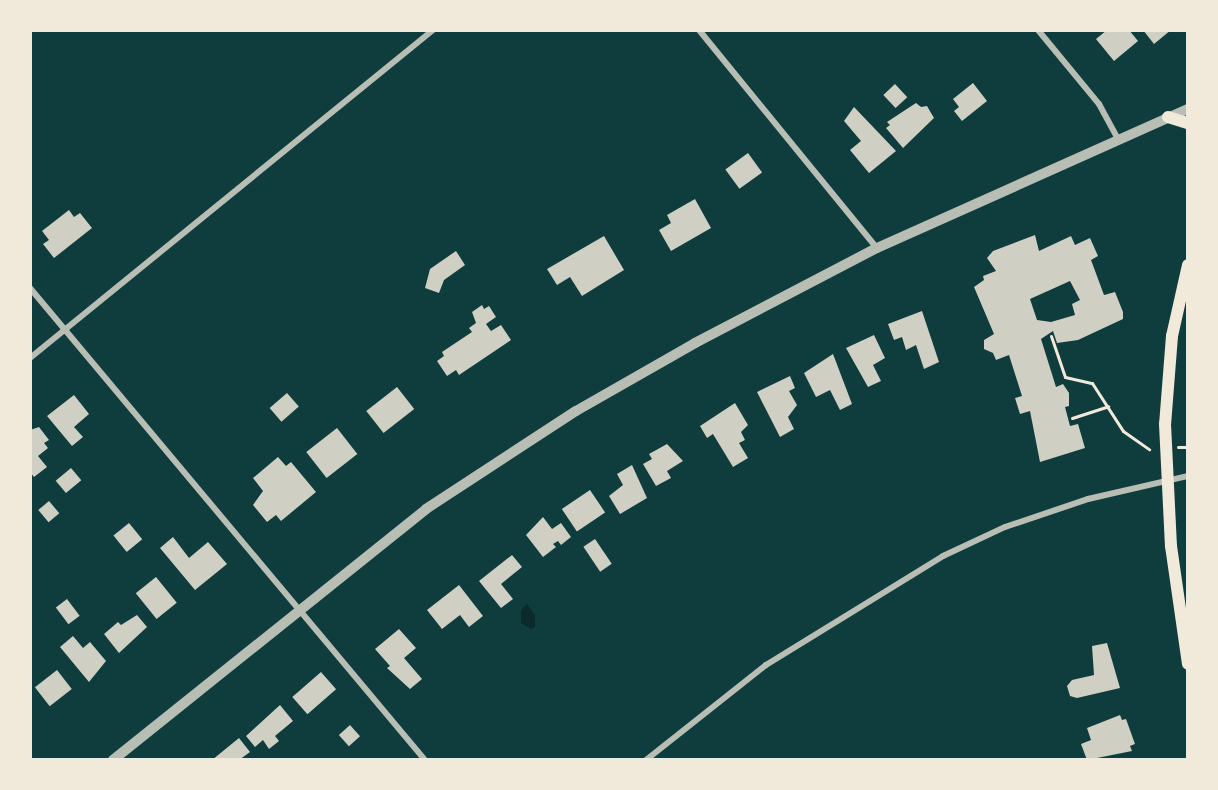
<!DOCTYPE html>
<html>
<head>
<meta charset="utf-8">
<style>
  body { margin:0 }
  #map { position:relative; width:1218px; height:790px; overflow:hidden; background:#0f3d3e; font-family:"Alegreya Sans",sans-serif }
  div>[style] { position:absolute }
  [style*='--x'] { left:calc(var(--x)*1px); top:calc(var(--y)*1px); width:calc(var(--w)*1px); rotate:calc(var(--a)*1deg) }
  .water>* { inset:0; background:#0a2a2b }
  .building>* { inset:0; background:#cfcfc3; transform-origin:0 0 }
  .path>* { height:3px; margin:-1.5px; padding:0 1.5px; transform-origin:1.5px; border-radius:1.5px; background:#f1e9da }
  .minor>* { height:6px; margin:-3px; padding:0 3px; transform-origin:3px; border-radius:3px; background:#b8beb3 }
  .tertiary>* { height:10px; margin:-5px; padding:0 5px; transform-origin:5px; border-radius:5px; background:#b8beb3 }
  .secondary>* { height:12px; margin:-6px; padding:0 6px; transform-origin:6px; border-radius:6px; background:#f1e9da }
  span { translate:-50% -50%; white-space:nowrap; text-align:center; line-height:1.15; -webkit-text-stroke:4.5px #f1e9da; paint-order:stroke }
  .frame { position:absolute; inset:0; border:32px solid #f1e9da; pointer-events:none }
</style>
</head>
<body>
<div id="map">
  <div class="water">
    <i style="clip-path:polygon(527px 604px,535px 615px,535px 627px,531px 629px,521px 623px,521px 610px)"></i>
  </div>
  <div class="building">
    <i style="clip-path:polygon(1107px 30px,1129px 30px,1138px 41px,1114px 61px,1096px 39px)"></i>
    <i style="clip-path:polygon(1143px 30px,1171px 30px,1154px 44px)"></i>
    <i style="clip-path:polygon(973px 83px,987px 101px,962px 121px,954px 111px,959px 107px,953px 99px)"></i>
    <i style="left:895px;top:84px;width:18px;height:16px;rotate:47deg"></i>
    <i style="clip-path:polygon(916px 103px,921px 107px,927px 106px,934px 118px,903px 148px,886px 128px,890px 125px,887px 122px)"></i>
    <i style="clip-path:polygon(854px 107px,896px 151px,869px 173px,850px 150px,861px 141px,844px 121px)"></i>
    <i style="left:748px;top:153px;width:24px;height:28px;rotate:54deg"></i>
    <i style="clip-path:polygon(695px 199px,711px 228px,671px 251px,659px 230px,671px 223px,667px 215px)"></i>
    <i style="clip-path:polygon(69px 210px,74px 217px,80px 213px,92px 228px,54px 258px,43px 244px,49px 240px,42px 231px)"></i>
    <i style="clip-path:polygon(evenodd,1035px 235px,1039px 251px,1071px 236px,1075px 245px,1090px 238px,1098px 256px,1091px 260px,1104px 295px,1115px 292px,1123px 312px,1123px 319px,1078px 340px,1057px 343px,1053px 331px,1041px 339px,1056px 387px,1063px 384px,1069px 393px,1069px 406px,1065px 407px,1070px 426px,1078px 424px,1085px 448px,1040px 462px,1030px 411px,1020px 414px,1015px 398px,1022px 396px,1009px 355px,996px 360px,993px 353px,984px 349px,984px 340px,994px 334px,974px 287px,984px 280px,983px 276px,996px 271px,987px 258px,993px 251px,1035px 235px,1070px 281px,1080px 300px,1072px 304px,1075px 315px,1051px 322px,1037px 320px,1030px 299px,1070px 281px)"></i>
    <i style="clip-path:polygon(604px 236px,624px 270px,582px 296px,570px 277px,557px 285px,547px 269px)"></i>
    <i style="clip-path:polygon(456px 251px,465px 265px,444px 280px,439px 293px,425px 288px,430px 269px)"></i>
    <i style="clip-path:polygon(482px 305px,484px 309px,489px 306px,496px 317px,486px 324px,491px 331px,501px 325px,511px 340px,459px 375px,456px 370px,447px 376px,437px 361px,444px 356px,442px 352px,472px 332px,469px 328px,476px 323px,472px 312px)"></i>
    <i style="clip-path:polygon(922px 311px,939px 362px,924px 369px,916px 345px,906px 350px,902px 337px,894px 340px,888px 324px)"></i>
    <i style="clip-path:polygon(874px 335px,885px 358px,873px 365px,881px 381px,868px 387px,846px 348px)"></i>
    <i style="clip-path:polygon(833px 354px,852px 404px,840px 410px,830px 390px,816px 397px,804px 373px)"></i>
    <i style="clip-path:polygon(790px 376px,795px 388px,789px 391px,797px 405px,788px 417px,794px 429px,780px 437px,757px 392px)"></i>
    <i style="left:397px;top:387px;width:28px;height:39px;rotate:52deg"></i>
    <i style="left:287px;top:393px;width:18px;height:23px;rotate:49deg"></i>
    <i style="clip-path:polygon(74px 395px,89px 414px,74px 427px,83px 437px,72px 446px,47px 416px)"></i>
    <i style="clip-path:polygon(735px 403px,748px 425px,741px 432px,745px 440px,739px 443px,748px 458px,733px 467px,713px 434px,707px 438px,700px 426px)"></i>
    <i style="clip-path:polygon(39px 427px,49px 440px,44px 443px,48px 448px,38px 456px,47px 467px,34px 477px,30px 472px,30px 430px)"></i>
    <i style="left:337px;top:428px;width:33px;height:39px;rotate:52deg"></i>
    <i style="clip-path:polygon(667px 444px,683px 461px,667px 471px,671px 478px,656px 486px,643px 464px,652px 459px,649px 454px)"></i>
    <i style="clip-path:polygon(278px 457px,286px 466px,291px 462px,316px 492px,281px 521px,276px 515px,267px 522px,253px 505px,263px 491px,253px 478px)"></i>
    <i style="clip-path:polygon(632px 465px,647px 498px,620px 514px,609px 496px,623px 485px,617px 474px)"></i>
    <i style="left:71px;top:468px;width:16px;height:20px;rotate:50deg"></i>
    <i style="left:590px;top:490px;width:27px;height:34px;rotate:56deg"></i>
    <i style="left:49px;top:501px;width:16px;height:14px;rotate:50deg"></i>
    <i style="clip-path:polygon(543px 517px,552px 529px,561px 523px,571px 537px,561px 545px,558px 541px,553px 544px,556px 547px,543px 557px,526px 535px)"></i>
    <i style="left:129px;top:523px;width:21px;height:20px;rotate:51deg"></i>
    <i style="clip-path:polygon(173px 537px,189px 558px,208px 542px,227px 564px,195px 590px,160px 548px)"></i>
    <i style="left:595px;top:539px;width:30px;height:14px;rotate:56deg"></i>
    <i style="clip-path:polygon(512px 555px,522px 567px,501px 584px,513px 599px,501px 608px,479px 581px)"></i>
    <i style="left:156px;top:577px;width:33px;height:26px;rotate:51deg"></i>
    <i style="clip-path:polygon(459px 585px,483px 616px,469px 627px,460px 615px,442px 629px,427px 610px)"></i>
    <i style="left:67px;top:599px;width:21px;height:14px;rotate:53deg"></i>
    <i style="clip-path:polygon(137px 615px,147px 627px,119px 653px,104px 634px,118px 622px,121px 625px)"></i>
    <i style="clip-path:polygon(399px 629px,416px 648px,404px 658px,422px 679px,410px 689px,387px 668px,390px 666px,375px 649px)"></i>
    <i style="clip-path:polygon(73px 636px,83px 648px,90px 642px,106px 661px,89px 682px,60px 647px)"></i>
    <i style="clip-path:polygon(1107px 643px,1120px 688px,1077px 698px,1070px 696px,1067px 686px,1072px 680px,1094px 675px,1092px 646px)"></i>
    <i style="left:57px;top:670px;width:24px;height:28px;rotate:52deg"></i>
    <i style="left:321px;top:672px;width:23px;height:38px;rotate:49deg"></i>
    <i style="clip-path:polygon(280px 705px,293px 721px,275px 736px,279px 741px,269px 749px,263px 740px,255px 747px,246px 736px)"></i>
    <i style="clip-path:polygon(1120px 715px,1122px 720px,1126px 719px,1135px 744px,1130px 746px,1132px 751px,1087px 760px,1081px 744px,1091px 740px,1087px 728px)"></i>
    <i style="left:350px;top:725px;width:15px;height:15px;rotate:48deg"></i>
    <i style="clip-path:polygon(239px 738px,250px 752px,239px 760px,212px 760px)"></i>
  </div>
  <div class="path">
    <i style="--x:1051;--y:336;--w:43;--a:71.1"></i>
    <i style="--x:1065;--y:377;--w:28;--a:13"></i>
    <i style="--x:1092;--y:383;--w:57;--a:57.1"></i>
    <i style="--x:1123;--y:431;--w:32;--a:35"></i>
    <i style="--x:1072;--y:418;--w:38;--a:-18"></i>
    <i style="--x:1178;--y:447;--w:10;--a:0"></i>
  </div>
  <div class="minor">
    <i style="--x:699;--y:30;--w:281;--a:50.8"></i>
    <i style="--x:1038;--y:30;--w:96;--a:50.5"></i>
    <i style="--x:1099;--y:104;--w:42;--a:61.6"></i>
    <i style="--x:30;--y:288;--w:615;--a:50.08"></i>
    <i style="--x:30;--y:358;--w:520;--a:-39.14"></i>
    <i style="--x:646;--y:760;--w:153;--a:-38.4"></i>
    <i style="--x:766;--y:665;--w:208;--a:-31.6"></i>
    <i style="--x:943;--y:556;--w:68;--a:-25.1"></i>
    <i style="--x:1005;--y:527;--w:88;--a:-18.6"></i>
    <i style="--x:1088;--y:499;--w:103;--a:-13"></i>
  </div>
  <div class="tertiary">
    <i style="--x:113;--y:760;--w:401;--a:-38.7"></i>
    <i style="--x:426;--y:509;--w:179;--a:-33.2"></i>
    <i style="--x:576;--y:411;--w:137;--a:-29.7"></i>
    <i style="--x:695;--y:343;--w:205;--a:-27.6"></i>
    <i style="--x:877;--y:248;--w:341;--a:-24.1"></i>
  </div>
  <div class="secondary">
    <i style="--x:1168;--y:117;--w:21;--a:17"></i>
    <i style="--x:1188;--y:265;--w:73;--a:102.7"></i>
    <i style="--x:1172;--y:336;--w:88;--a:94.5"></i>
    <i style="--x:1165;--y:424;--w:122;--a:87.2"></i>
    <i style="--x:1171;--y:546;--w:119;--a:81.8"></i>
  </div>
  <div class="frame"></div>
</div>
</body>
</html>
